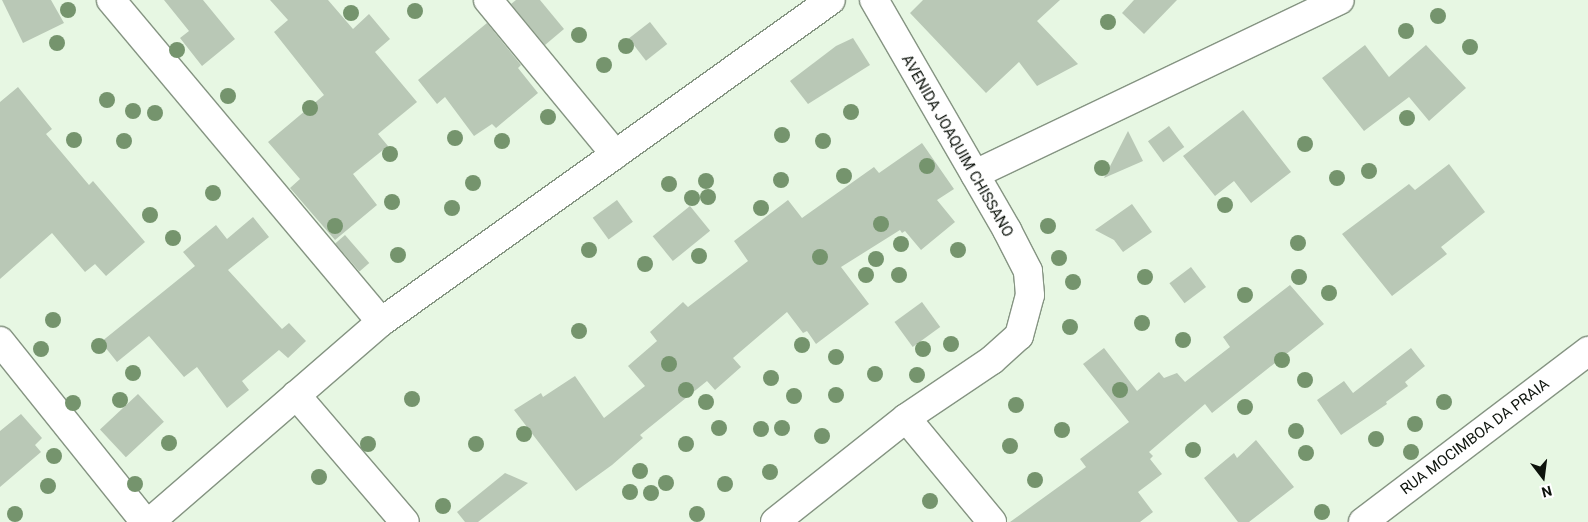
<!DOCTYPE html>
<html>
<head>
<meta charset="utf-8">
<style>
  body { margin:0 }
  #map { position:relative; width:1588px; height:522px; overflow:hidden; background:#e7f7e3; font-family:Roboto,sans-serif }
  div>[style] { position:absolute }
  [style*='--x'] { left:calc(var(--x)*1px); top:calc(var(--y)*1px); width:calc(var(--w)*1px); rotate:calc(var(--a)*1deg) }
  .building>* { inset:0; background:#b9c8b6; transform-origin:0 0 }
  .roads { filter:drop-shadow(1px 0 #859482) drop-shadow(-1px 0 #859482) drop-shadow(0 1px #859482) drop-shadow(0 -1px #859482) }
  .minor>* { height:28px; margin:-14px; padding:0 14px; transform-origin:14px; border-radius:14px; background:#fff }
  .trees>* { width:16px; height:16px; margin:-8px; border-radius:50%; background:#75946d }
  span { translate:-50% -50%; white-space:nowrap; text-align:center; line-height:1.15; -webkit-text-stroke:5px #fff; paint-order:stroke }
  .street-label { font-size:15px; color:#0d130c }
  .north { position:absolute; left:1518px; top:452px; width:50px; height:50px; -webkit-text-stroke:4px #fff; paint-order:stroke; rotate:165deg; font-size:14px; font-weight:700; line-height:20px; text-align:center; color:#0d130c }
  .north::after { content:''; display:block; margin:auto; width:18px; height:22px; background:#0d130c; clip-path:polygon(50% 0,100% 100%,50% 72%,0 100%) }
</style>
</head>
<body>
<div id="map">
  <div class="building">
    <i style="clip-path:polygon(2px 0,51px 0,64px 23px,23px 43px)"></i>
    <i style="clip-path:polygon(164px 0,203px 0,235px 39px,202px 66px,180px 38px,189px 31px)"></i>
    <i style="clip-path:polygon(270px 0,328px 0,353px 29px,369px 14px,390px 39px,375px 52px,417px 102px,378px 134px,388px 146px,353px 174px,377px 205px,335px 240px,290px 188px,300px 179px,268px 142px,324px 95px,274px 32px,288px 20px)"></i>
    <i style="clip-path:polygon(516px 0,540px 0,564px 29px,545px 45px,511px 4px)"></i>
    <i style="clip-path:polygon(923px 0,1060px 0,1037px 21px,1078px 64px,1037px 86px,1019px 62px,986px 93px,910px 13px)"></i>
    <i style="clip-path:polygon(1134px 0,1177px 0,1144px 34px,1122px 13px)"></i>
    <i style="left:650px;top:22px;width:28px;height:27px;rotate:52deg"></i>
    <i style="clip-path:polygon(487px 23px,521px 65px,518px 68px,538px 93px,496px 128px,492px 124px,474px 136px,445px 97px,437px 104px,418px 80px)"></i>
    <i style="clip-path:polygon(853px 38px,870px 65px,808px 104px,790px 81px,836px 46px)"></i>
    <i style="clip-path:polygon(1365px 45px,1389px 77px,1426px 45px,1466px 88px,1429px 121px,1409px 97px,1364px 131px,1322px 78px)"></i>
    <i style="clip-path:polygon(18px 87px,52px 129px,46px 134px,89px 185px,93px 181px,145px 242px,106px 276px,95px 264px,85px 272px,52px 233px,0 279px,0 102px)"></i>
    <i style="clip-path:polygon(1243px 110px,1291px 172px,1251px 203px,1234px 181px,1215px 196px,1183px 156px)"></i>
    <i style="left:1169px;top:126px;width:26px;height:26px;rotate:54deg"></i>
    <i style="clip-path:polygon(1128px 131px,1143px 161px,1104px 178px)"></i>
    <i style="clip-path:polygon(922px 143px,954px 189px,937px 200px,955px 222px,921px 250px,905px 231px,902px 233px,900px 230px,841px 267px,869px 304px,816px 344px,807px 331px,803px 333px,787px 312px,733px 358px,741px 367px,715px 390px,707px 381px,640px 435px,643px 438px,612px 465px,576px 491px,514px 410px,541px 393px,543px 397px,575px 376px,604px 418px,645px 386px,628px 366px,657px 341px,650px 332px,683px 302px,688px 307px,748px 261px,734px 241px,788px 200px,802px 218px,874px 167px,879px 173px)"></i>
    <i style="clip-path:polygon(1449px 164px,1485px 212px,1441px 247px,1447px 254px,1392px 296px,1342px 234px,1409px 184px,1415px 190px)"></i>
    <i style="left:617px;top:200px;width:27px;height:30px;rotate:54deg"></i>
    <i style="clip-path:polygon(1132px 204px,1152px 232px,1123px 252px,1114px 240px,1095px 230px)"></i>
    <i style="left:690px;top:206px;width:32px;height:48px;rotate:51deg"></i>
    <i style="clip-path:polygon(253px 217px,269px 237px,228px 270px,282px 329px,289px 323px,306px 341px,288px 358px,279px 350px,242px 381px,249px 390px,227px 408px,197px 367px,184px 377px,149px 336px,117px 362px,101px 342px,195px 266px,183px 252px,216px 225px,227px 239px)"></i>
    <i style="left:345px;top:235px;width:37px;height:13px;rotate:49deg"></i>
    <i style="left:1191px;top:267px;width:25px;height:27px;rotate:53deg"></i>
    <i style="clip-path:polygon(1290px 285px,1324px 324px,1212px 413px,1205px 404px,1149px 452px,1153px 456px,1150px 459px,1162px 474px,1138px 492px,1153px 512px,1140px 522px,1010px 522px,1086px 467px,1080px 459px,1129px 422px,1083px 364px,1104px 348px,1137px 391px,1159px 372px,1164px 378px,1177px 373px,1185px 382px,1230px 347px,1223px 337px)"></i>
    <i style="left:922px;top:302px;width:31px;height:34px;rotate:54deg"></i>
    <i style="clip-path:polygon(1411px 348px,1425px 366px,1405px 382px,1408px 386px,1386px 402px,1387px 404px,1341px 435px,1317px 400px,1344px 381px,1353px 393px)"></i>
    <i style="left:138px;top:394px;width:38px;height:52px;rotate:47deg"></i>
    <i style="clip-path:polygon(21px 414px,42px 438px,35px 445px,41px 452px,0 487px,0 431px)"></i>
    <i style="clip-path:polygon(1256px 440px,1294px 487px,1249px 522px,1238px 522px,1204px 478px,1234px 453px,1237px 458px)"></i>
    <i style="clip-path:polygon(505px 473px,528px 483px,478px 522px,465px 522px,457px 512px)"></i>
  </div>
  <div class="roads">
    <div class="minor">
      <i style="--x:111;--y:0;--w:420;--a:50"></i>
      <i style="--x:488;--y:0;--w:200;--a:50.5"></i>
      <i style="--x:975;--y:174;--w:404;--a:-25.5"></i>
      <i style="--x:0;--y:341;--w:232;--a:51.3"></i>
      <i style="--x:296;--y:395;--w:167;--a:49.4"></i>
      <i style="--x:906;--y:418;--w:135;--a:50.4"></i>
      <i style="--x:150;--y:522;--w:306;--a:-40.9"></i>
      <i style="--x:381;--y:322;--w:553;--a:-35.59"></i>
      <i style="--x:775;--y:522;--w:167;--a:-38.4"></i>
      <i style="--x:906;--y:418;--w:104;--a:-34"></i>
      <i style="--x:992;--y:360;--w:36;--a:-42"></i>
      <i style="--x:1019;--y:336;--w:42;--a:-75"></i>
      <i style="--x:1030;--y:295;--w:24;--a:-95"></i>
      <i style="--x:1028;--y:271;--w:46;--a:-117.1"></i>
      <i style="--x:1007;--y:230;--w:266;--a:-120"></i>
      <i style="--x:1363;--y:522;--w:283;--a:-37.2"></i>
    </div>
  </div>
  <div class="trees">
    <i style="left:68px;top:10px"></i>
    <i style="left:415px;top:11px"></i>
    <i style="left:351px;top:13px"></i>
    <i style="left:1438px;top:16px"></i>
    <i style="left:1108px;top:22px"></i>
    <i style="left:1406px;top:31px"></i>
    <i style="left:579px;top:35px"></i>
    <i style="left:57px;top:43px"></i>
    <i style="left:626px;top:46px"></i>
    <i style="left:1470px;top:47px"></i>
    <i style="left:177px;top:50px"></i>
    <i style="left:604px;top:65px"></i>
    <i style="left:228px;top:96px"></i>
    <i style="left:107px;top:100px"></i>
    <i style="left:310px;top:108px"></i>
    <i style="left:133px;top:111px"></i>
    <i style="left:851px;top:112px"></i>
    <i style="left:155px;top:113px"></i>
    <i style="left:548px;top:117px"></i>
    <i style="left:1407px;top:118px"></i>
    <i style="left:782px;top:135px"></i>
    <i style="left:455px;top:138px"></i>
    <i style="left:74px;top:140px"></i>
    <i style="left:124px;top:141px"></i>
    <i style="left:502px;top:141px"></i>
    <i style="left:823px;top:141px"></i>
    <i style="left:1305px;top:144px"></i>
    <i style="left:390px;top:154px"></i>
    <i style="left:927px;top:166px"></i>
    <i style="left:1102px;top:168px"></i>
    <i style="left:1369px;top:171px"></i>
    <i style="left:844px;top:176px"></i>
    <i style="left:1337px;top:178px"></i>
    <i style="left:781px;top:180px"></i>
    <i style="left:706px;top:181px"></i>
    <i style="left:473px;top:183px"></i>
    <i style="left:669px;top:184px"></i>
    <i style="left:213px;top:193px"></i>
    <i style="left:708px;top:197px"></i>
    <i style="left:692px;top:198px"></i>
    <i style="left:392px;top:202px"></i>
    <i style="left:1225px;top:205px"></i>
    <i style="left:452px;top:208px"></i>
    <i style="left:761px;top:208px"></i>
    <i style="left:150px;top:215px"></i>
    <i style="left:881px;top:224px"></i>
    <i style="left:335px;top:226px"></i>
    <i style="left:1048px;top:226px"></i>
    <i style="left:173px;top:238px"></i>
    <i style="left:1298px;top:243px"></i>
    <i style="left:901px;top:244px"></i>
    <i style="left:589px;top:250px"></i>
    <i style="left:958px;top:250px"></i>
    <i style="left:398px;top:255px"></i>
    <i style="left:699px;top:256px"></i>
    <i style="left:820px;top:257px"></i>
    <i style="left:1059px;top:258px"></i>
    <i style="left:876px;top:259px"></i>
    <i style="left:645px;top:264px"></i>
    <i style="left:866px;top:275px"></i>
    <i style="left:899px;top:275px"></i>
    <i style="left:1145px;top:277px"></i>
    <i style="left:1299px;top:277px"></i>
    <i style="left:1073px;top:282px"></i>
    <i style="left:1329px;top:293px"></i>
    <i style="left:1245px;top:295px"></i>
    <i style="left:53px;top:320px"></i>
    <i style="left:1142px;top:323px"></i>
    <i style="left:1070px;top:327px"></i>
    <i style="left:579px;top:331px"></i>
    <i style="left:1183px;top:340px"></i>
    <i style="left:951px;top:344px"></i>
    <i style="left:802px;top:345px"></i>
    <i style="left:99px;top:346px"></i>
    <i style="left:41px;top:349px"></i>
    <i style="left:923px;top:349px"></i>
    <i style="left:836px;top:357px"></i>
    <i style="left:1282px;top:360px"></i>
    <i style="left:669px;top:364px"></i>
    <i style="left:133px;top:373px"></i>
    <i style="left:875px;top:374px"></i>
    <i style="left:917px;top:375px"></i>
    <i style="left:771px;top:378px"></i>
    <i style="left:1305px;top:380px"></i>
    <i style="left:686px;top:390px"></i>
    <i style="left:1120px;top:390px"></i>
    <i style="left:836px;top:395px"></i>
    <i style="left:794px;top:396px"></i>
    <i style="left:412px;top:399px"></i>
    <i style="left:120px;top:400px"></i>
    <i style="left:706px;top:402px"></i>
    <i style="left:1444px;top:402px"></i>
    <i style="left:73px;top:403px"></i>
    <i style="left:1016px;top:405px"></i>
    <i style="left:1245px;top:407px"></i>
    <i style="left:1415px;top:424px"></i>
    <i style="left:719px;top:428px"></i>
    <i style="left:782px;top:428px"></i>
    <i style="left:761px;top:429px"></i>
    <i style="left:1062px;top:430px"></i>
    <i style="left:1296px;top:431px"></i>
    <i style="left:524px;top:434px"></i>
    <i style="left:822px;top:436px"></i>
    <i style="left:1376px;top:439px"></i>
    <i style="left:169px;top:443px"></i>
    <i style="left:368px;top:444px"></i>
    <i style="left:476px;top:444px"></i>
    <i style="left:686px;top:444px"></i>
    <i style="left:1010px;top:446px"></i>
    <i style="left:1193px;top:450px"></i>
    <i style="left:1411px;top:452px"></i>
    <i style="left:1306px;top:453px"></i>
    <i style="left:54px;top:456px"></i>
    <i style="left:640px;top:471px"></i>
    <i style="left:770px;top:472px"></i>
    <i style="left:319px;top:477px"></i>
    <i style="left:1035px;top:480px"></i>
    <i style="left:666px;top:483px"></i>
    <i style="left:135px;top:484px"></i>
    <i style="left:725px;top:484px"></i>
    <i style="left:48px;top:486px"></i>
    <i style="left:630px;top:492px"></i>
    <i style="left:651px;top:493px"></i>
    <i style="left:930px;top:501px"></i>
    <i style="left:443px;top:506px"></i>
    <i style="left:1322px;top:512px"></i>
    <i style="left:15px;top:514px"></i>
    <i style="left:697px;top:514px"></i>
  </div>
  <div class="street-label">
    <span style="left:957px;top:146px;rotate:60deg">AVENIDA JOAQUIM CHISSANO</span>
    <span style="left:1475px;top:437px;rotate:-37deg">RUA MOCIMBOA DA PRAIA</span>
  </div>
  <div class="north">N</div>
</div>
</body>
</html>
